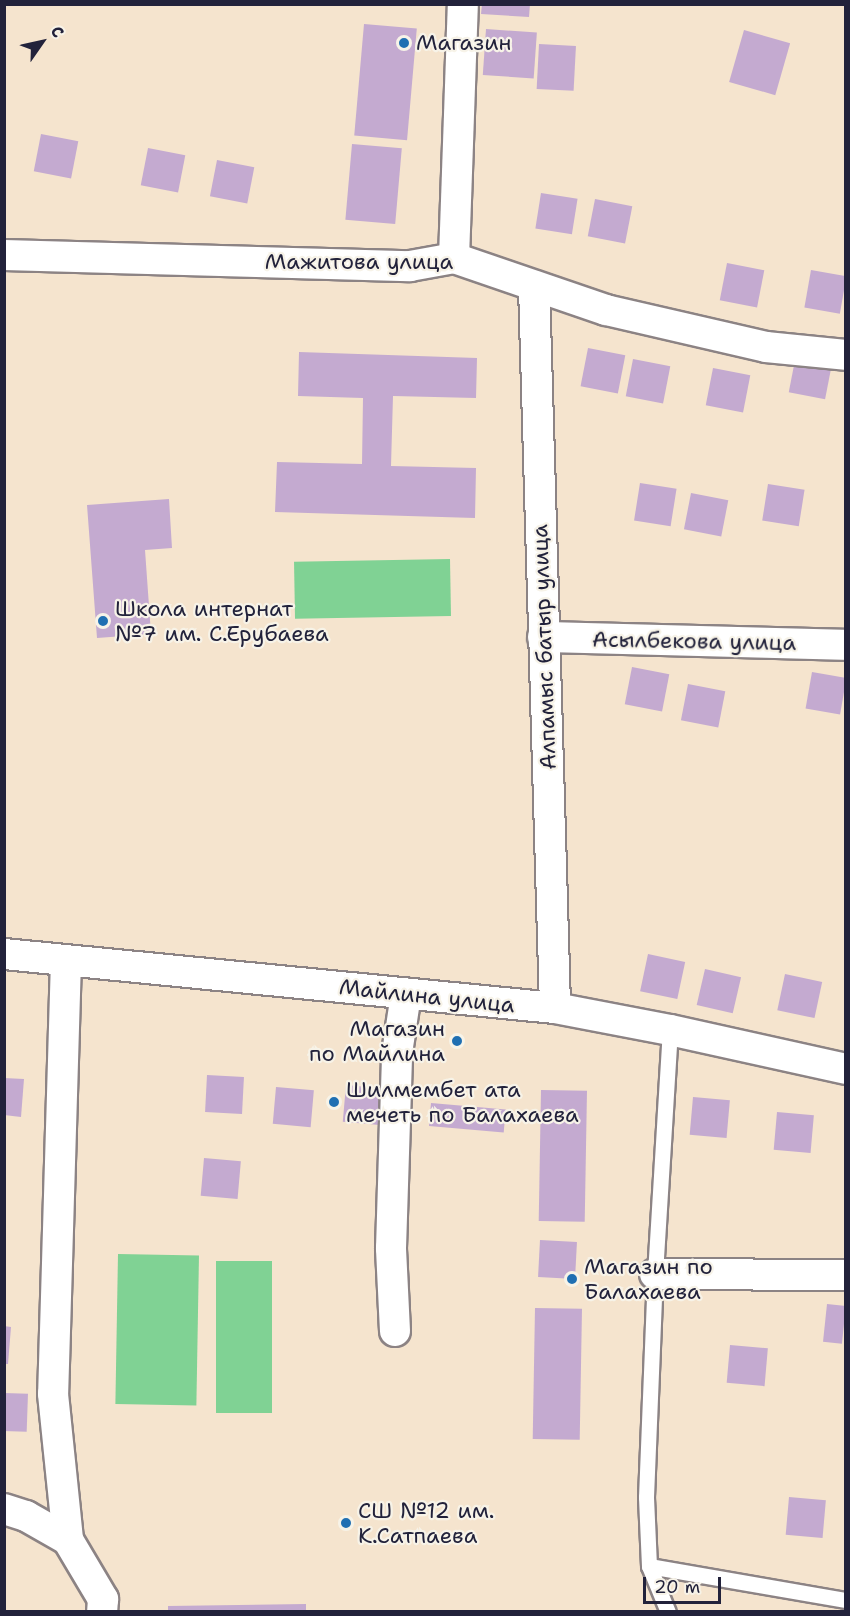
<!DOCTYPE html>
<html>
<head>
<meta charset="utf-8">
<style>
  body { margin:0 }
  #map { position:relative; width:850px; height:1616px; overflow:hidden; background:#f5e4ce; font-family:"Shantell Sans",sans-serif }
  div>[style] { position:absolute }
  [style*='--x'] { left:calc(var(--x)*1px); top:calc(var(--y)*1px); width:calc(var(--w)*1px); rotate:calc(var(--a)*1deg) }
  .green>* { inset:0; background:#80d294; transform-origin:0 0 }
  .building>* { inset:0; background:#c4aad0; transform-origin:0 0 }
  .roads { filter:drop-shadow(2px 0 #8c8384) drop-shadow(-2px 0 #8c8384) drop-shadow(0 2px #8c8384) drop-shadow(0 -2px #8c8384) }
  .service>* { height:15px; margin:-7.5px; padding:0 7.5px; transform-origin:7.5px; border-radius:7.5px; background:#fff }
  .minor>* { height:30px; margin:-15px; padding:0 15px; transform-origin:15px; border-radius:15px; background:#fff }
  .dots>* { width:16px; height:16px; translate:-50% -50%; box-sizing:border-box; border:3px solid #f7f3e8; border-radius:50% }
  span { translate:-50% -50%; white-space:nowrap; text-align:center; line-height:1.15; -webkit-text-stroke:4.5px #f7f3e8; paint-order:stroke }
  .poi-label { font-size:22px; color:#22223b }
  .left { translate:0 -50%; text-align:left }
  .right { translate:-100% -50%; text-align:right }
  .street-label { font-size:22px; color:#22223b }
  .frame { position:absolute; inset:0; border:6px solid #22223b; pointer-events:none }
  .north { position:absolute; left:12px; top:12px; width:60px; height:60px; -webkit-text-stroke:4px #f7f3e8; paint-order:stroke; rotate:56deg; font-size:16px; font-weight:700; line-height:24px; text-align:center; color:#22223b }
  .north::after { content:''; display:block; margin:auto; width:21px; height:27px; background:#22223b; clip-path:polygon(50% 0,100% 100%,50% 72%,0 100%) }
  .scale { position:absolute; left:643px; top:1577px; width:78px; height:27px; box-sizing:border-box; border:3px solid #22223b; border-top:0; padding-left:8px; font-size:18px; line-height:21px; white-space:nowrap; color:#22223b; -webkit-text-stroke:4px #f7f3e8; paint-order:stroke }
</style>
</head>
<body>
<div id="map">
  <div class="green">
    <i style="left:450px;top:559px;width:57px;height:156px;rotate:89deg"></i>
    <i style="left:118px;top:1254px;width:81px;height:150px;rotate:1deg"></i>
    <i style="left:216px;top:1261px;width:56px;height:152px"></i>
  </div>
  <div class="building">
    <i style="clip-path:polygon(482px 4px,530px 4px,529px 17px,481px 14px)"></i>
    <i style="left:364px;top:24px;width:53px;height:112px;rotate:5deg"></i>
    <i style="left:486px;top:29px;width:51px;height:46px;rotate:4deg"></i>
    <i style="left:744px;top:30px;width:48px;height:54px;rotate:16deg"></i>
    <i style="left:539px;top:44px;width:37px;height:45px;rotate:3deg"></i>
    <i style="left:41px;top:134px;width:38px;height:38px;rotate:11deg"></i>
    <i style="left:352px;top:144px;width:50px;height:76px;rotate:5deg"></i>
    <i style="left:148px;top:148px;width:38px;height:38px;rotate:11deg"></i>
    <i style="left:217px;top:160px;width:38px;height:37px;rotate:11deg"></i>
    <i style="left:541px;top:193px;width:37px;height:36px;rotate:9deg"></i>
    <i style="left:595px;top:199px;width:38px;height:38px;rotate:11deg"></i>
    <i style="left:727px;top:263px;width:38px;height:38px;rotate:11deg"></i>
    <i style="left:811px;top:270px;width:36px;height:38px;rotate:10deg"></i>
    <i style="left:588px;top:348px;width:38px;height:39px;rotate:11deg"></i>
    <i style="clip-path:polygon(299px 352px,477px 358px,476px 398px,393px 396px,391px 466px,476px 468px,475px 518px,275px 512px,277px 462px,362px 464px,363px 398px,298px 396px)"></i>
    <i style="left:796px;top:355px;width:37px;height:38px;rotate:11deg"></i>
    <i style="left:633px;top:359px;width:38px;height:38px;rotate:11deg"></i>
    <i style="left:713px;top:368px;width:38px;height:38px;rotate:11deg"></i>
    <i style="left:640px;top:483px;width:37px;height:38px;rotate:9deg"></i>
    <i style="left:768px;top:484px;width:37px;height:37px;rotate:9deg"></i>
    <i style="left:691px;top:493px;width:38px;height:37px;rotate:11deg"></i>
    <i style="clip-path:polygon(169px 499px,172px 548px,145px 550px,151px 634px,97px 638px,87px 505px)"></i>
    <i style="left:632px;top:667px;width:38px;height:38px;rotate:11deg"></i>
    <i style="left:812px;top:672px;width:35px;height:37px;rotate:10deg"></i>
    <i style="left:688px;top:684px;width:38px;height:37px;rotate:11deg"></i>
    <i style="left:648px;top:954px;width:38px;height:38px;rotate:12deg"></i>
    <i style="left:705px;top:969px;width:37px;height:37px;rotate:13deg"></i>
    <i style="left:785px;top:974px;width:38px;height:37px;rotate:12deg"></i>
    <i style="left:207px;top:1075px;width:37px;height:37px;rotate:3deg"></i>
    <i style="clip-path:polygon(4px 1078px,24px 1079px,21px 1117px,4px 1115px)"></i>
    <i style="left:346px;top:1085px;width:37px;height:37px;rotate:5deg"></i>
    <i style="left:276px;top:1087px;width:38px;height:37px;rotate:5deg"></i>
    <i style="left:541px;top:1090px;width:46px;height:131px;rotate:1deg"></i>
    <i style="left:693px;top:1097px;width:37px;height:38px;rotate:5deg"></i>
    <i style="left:431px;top:1103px;width:75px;height:23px;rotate:5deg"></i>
    <i style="left:777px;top:1112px;width:37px;height:38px;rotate:5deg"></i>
    <i style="left:204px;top:1158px;width:37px;height:38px;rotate:5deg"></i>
    <i style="left:540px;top:1240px;width:37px;height:37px;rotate:3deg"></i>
    <i style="left:827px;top:1304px;width:19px;height:38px;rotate:6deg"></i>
    <i style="left:535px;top:1308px;width:47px;height:131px;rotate:1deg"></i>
    <i style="clip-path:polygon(4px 1326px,11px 1327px,8px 1364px,4px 1364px)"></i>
    <i style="left:730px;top:1345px;width:38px;height:38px;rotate:5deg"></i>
    <i style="left:4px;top:1393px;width:24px;height:38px;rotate:2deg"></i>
    <i style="left:789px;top:1497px;width:37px;height:38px;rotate:5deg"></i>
    <i style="clip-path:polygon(306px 1604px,306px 1612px,168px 1612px,168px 1606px)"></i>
  </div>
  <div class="roads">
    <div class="service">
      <i style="--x:649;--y:1566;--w:200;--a:9.8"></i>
      <i style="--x:668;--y:1612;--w:50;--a:-112.4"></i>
      <i style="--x:649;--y:1566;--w:69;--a:-92.5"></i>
      <i style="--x:646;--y:1497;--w:223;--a:-87.7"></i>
      <i style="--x:655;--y:1274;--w:244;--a:-86.5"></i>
    </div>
    <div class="minor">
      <i style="--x:4;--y:255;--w:406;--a:1.6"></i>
      <i style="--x:410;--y:266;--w:45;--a:-10.3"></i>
      <i style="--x:454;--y:258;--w:161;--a:18.9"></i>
      <i style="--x:606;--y:310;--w:164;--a:13"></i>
      <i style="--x:766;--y:347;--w:80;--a:5.7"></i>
      <i style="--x:454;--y:258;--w:254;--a:-88"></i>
      <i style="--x:534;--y:286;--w:722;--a:88.33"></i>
      <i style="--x:543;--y:637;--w:303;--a:1.5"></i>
      <i style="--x:4;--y:954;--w:554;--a:5.6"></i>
      <i style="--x:555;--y:1008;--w:117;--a:10.8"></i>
      <i style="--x:670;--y:1030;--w:180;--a:12.5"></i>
      <i style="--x:66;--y:960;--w:434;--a:91.7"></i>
      <i style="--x:53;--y:1394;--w:147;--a:84.1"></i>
      <i style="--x:655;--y:1274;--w:191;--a:0.3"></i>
      <i style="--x:395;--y:1331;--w:83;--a:-92.8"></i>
      <i style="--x:391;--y:1248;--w:195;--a:-88.2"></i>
      <i style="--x:397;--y:1053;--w:60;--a:-81.3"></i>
      <i style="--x:4;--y:1509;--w:23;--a:18"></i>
      <i style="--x:26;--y:1516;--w:48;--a:29.7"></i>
      <i style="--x:68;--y:1540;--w:69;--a:59.3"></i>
      <i style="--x:103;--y:1599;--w:13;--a:94"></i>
    </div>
  </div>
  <div class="dots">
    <i style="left:404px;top:43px;background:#1f6fb2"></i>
    <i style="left:103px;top:621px;background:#1f6fb2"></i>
    <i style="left:457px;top:1041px;background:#1f6fb2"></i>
    <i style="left:334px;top:1102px;background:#1f6fb2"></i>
    <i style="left:572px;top:1279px;background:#1f6fb2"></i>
    <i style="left:346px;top:1523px;background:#1f6fb2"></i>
  </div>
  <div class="poi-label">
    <span class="left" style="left:416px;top:43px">Магазин</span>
    <span class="left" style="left:115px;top:621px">Школа интернат<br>№7 им. С.Ерубаева</span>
    <span class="right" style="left:445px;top:1041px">Магазин<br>по Майлина</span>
    <span class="left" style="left:346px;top:1102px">Шилмембет ата<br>мечеть по Балахаева</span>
    <span class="left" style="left:584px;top:1279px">Магазин по<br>Балахаева</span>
    <span class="left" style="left:358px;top:1523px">СШ №12 им.<br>К.Сатпаева</span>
  </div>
  <div class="street-label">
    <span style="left:359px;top:262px">Мажитова улица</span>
    <span style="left:694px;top:641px;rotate:1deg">Асылбекова улица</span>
    <span style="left:544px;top:647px;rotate:-92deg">Алпамыс батыр улица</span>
    <span style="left:427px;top:996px;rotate:6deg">Майлина улица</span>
  </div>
  <div class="frame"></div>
  <div class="north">С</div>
  <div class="scale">20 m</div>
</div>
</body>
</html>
